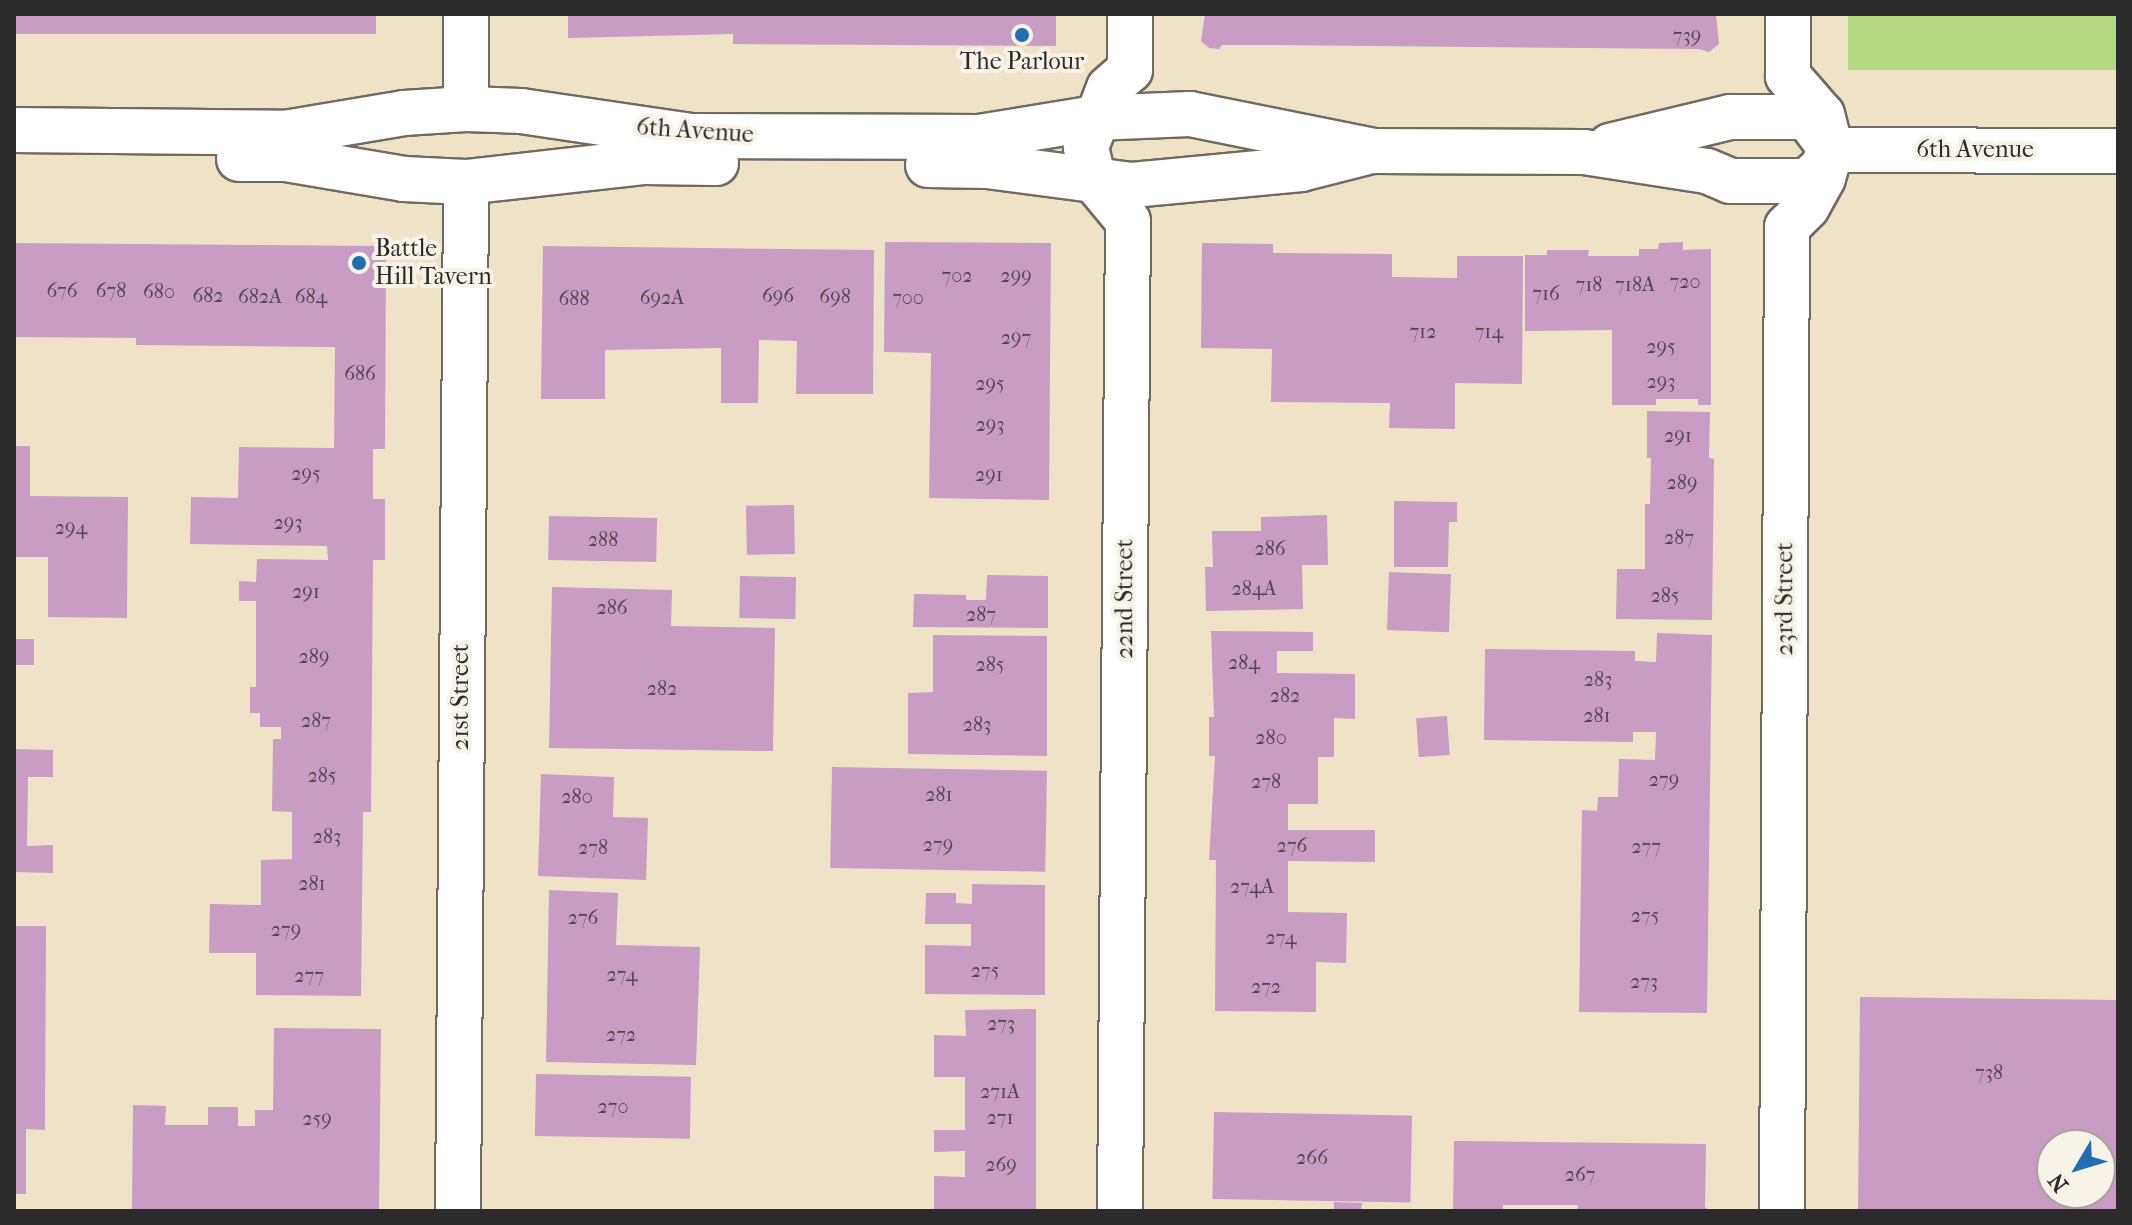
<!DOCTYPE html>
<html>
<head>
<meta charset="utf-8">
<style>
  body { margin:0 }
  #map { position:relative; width:2132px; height:1225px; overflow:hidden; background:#eee3c6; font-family:"IM FELL French Canon",serif }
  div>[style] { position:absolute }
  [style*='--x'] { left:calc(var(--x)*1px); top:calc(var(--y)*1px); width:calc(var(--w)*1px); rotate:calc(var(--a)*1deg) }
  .green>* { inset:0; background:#b4d982; transform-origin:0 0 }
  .building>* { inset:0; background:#c99cc4; transform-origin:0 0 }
  .roads { filter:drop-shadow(2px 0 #6f6b61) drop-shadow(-2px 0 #6f6b61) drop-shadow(0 2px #6f6b61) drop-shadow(0 -2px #6f6b61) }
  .minor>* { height:44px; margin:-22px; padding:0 22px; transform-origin:22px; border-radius:22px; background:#fff }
  .dots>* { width:22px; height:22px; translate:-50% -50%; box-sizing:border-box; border:4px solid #f7f3e8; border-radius:50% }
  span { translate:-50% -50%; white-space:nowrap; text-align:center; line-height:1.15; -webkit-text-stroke:8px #f7f3e8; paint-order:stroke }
  .number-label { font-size:20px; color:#524751 }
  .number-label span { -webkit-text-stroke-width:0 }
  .poi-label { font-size:24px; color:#2b2b2b }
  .left { translate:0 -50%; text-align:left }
  .street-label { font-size:24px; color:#2b2b2b }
  .frame { position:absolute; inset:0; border:16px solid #2b2b2b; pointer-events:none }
  .north { position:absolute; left:2036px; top:1129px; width:80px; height:80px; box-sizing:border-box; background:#f7f3e8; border:2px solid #a5a39c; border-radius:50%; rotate:232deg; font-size:22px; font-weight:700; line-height:32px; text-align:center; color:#2b2b2b }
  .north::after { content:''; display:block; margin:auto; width:28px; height:36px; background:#1f6fb2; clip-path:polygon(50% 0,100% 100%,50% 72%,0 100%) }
</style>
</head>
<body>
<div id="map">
  <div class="green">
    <i style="left:1848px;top:14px;width:270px;height:56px"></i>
  </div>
  <div class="building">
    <i style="left:14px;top:14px;width:362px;height:20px"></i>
    <i style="clip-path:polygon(568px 14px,1056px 14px,1056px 46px,733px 44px,733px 34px,568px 38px)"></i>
    <i style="clip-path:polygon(1205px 14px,1716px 14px,1719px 44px,1709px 52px,1699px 49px,1262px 45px,1222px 45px,1219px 49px,1209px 48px,1201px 41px)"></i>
    <i style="clip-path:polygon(885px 242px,1051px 243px,1049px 500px,929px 498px,931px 353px,884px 352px)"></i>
    <i style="clip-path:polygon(1683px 242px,1683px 250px,1711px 249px,1711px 405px,1698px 405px,1698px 399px,1656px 399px,1656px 405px,1612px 405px,1612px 330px,1525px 331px,1525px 255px,1547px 255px,1547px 250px,1589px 250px,1588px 256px,1639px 256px,1639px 249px,1658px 249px,1659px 243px)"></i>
    <i style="clip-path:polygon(14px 243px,386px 246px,385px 449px,373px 449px,373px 499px,385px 499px,385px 560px,373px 560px,371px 812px,363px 812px,361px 996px,256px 995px,256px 953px,209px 953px,210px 904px,261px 905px,261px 860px,292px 859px,292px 812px,272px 811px,273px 739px,281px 739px,281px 727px,260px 727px,260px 713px,250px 713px,250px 687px,256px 687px,256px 601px,239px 601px,239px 581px,256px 582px,257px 559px,328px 560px,327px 546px,190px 544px,191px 497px,238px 498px,239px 447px,334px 448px,335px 347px,136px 345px,136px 338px,14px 337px)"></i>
    <i style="clip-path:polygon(1202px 243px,1273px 244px,1273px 253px,1392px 254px,1392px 277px,1457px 278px,1457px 256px,1523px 256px,1522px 384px,1455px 383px,1455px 429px,1389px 428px,1390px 403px,1271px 402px,1272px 349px,1201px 348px)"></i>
    <i style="clip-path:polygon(543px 246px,874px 250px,873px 394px,796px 394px,797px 341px,759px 340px,758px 403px,721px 403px,721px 348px,605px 350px,605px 399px,541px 399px)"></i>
    <i style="clip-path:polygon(1647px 411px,1710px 412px,1709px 458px,1714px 459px,1712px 620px,1616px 619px,1617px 569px,1645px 569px,1645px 504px,1650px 504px,1651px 458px,1647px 458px)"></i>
    <i style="clip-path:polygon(14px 446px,30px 446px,30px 496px,128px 497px,127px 618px,48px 617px,48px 557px,14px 557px)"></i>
    <i style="clip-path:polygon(1394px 501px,1457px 502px,1457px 522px,1449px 522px,1448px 567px,1394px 567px)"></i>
    <i style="left:794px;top:505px;width:49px;height:48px;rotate:89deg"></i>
    <i style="clip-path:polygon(1327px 515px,1328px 565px,1302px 565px,1303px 609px,1206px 611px,1205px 567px,1213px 567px,1212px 531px,1261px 531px,1261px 517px)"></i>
    <i style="left:549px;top:516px;width:108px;height:44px;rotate:1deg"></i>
    <i style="left:1389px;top:572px;width:62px;height:58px;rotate:2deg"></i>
    <i style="clip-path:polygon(987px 575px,1048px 576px,1048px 628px,913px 627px,914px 594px,966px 595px,966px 600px,986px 600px)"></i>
    <i style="left:740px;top:576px;width:56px;height:42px;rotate:1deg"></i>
    <i style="clip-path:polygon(552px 587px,672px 590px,671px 626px,775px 628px,773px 751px,549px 748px)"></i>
    <i style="clip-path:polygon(1211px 631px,1313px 632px,1313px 651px,1277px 651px,1277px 673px,1355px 674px,1355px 719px,1334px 718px,1334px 757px,1318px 757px,1318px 804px,1288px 804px,1288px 830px,1375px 830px,1375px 862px,1288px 861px,1288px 912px,1347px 913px,1346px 963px,1316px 962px,1316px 1012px,1215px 1011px,1216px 860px,1209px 860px,1215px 756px,1209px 756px,1209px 717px,1214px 717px)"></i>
    <i style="clip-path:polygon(1657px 633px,1712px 635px,1707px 1013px,1579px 1012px,1582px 810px,1597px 811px,1598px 797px,1618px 797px,1619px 759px,1655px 760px,1656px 732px,1633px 732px,1633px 742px,1484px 740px,1485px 649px,1635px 651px,1635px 661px,1656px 662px)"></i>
    <i style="clip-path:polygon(933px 635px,1047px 636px,1047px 756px,908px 754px,908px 693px,933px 692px)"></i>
    <i style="left:14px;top:639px;width:20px;height:26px"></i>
    <i style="left:1447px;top:716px;width:39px;height:31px;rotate:86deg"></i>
    <i style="clip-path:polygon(14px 749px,53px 750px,53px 777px,28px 777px,27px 846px,53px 845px,53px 873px,14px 872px)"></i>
    <i style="left:832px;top:767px;width:215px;height:101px;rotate:1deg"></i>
    <i style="clip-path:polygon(541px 774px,614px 777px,613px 817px,648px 818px,646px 880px,538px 876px)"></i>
    <i style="clip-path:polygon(972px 884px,1045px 885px,1045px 995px,925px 994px,925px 945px,971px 946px,971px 924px,925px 924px,926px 893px,956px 893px,956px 903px,972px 904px)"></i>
    <i style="clip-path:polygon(549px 890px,618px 893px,616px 945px,700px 947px,696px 1065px,546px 1062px)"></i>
    <i style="clip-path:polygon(14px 926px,46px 926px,45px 1130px,26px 1129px,26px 1194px,14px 1194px)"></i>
    <i style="clip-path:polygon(evenodd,1860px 997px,2118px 1000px,2118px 1211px,1858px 1211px,1860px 997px,2052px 1145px,2100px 1145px,2100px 1193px,2052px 1193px,2052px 1145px)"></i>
    <i style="clip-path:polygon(1036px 1009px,1036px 1211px,934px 1211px,934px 1176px,965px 1177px,965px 1151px,934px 1152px,934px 1130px,965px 1130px,965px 1077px,934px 1077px,934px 1035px,966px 1036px,965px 1010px)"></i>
    <i style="clip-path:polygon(274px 1028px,381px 1029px,379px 1211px,132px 1211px,133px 1105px,166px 1106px,165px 1125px,208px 1125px,208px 1107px,238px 1107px,238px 1126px,255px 1126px,255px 1110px,273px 1110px)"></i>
    <i style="left:536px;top:1074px;width:155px;height:62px;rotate:1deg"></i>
    <i style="left:1214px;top:1112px;width:198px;height:87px;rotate:1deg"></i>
    <i style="clip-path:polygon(1454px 1141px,1706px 1144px,1705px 1207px,1709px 1211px,1577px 1211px,1578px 1205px,1503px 1205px,1503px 1211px,1453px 1211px)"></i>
    <i style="clip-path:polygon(1334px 1202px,1362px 1203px,1361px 1211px,1334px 1211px)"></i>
  </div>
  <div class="roads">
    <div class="minor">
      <i style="--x:466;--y:109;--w:95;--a:-90"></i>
      <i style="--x:14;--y:130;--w:271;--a:0.6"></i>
      <i style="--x:285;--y:133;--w:121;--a:-9.5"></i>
      <i style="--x:404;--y:113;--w:62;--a:-3.7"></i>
      <i style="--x:466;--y:109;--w:55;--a:2.1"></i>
      <i style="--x:521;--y:111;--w:172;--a:8.4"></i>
      <i style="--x:691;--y:136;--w:288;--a:0.2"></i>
      <i style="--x:979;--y:137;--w:118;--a:-9.3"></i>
      <i style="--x:1095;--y:118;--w:95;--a:-2.4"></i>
      <i style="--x:1190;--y:114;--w:188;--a:11.4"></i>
      <i style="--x:1374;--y:151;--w:210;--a:0.3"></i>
      <i style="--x:1584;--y:152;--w:124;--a:8.8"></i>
      <i style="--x:1707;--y:171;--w:25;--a:23"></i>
      <i style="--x:1730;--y:181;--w:77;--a:0"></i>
      <i style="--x:1807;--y:181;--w:18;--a:-41"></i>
      <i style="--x:1821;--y:169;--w:21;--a:-62"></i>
      <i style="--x:1610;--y:146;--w:123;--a:-13.6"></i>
      <i style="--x:1730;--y:117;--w:77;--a:0"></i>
      <i style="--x:1807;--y:117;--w:39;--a:53"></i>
      <i style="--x:1831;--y:150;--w:287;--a:0.2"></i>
      <i style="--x:239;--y:159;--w:47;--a:0"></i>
      <i style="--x:286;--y:159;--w:120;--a:9.6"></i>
      <i style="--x:404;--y:179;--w:62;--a:2.8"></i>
      <i style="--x:466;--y:182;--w:180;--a:-6.4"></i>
      <i style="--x:645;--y:162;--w:71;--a:0.8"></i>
      <i style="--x:928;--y:165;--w:59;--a:1"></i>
      <i style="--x:987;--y:166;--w:146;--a:7.5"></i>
      <i style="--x:1132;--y:185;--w:170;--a:-5.4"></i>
      <i style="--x:1301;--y:169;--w:65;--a:-14.3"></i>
      <i style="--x:458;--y:1211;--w:1029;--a:-89.55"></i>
      <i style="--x:1120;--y:1211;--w:990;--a:-89.54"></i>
      <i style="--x:1128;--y:221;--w:53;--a:-129.7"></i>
      <i style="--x:1094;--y:180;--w:34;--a:-104"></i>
      <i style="--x:1086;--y:147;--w:63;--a:-68.7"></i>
      <i style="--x:1109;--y:88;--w:28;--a:-41"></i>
      <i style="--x:1130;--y:70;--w:56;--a:-90"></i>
      <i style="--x:1782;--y:1211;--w:984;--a:-89.71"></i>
      <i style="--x:1787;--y:227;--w:28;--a:-45"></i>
      <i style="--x:1807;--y:207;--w:33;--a:-61"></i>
      <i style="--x:1823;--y:178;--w:29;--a:-74"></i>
      <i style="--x:1831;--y:150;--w:36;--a:-104"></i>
      <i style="--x:1822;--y:115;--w:52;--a:-131.1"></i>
      <i style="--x:1788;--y:76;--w:62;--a:-90"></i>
    </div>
  </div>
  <div class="dots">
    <i style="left:1022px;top:35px;background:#1f6fb2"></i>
    <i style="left:359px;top:263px;background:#1f6fb2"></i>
  </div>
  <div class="number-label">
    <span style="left:1687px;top:35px">739</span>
    <span style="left:957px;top:275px">702</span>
    <span style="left:1016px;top:275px">299</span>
    <span style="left:1685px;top:281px">720</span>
    <span style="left:1589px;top:284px">718</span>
    <span style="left:1635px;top:284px">718A</span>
    <span style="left:62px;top:290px">676</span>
    <span style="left:111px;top:290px">678</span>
    <span style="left:159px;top:291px">680</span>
    <span style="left:1546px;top:293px">716</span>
    <span style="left:208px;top:295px">682</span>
    <span style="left:778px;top:295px">696</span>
    <span style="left:260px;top:296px">682A</span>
    <span style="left:311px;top:296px">684</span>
    <span style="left:835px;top:296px">698</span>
    <span style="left:662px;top:297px">692A</span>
    <span style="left:908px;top:297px">700</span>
    <span style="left:574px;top:298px">688</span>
    <span style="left:1423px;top:331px">712</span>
    <span style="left:1489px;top:331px">714</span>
    <span style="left:1016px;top:337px">297</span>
    <span style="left:1661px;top:346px">295</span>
    <span style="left:360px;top:373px">686</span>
    <span style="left:1661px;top:381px">293</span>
    <span style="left:990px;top:383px">295</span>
    <span style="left:990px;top:424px">293</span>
    <span style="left:1678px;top:435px">291</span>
    <span style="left:306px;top:473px">295</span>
    <span style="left:989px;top:474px">291</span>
    <span style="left:1682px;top:482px">289</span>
    <span style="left:288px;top:522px">293</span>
    <span style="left:71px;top:527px">294</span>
    <span style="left:1679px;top:537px">287</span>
    <span style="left:603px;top:539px">288</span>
    <span style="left:1270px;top:548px">286</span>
    <span style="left:1254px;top:588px">284A</span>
    <span style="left:306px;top:591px">291</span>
    <span style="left:1665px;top:595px">285</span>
    <span style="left:612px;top:607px">286</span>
    <span style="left:981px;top:614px">287</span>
    <span style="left:314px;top:656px">289</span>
    <span style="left:1244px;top:662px">284</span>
    <span style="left:990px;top:664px">285</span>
    <span style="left:1598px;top:679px">283</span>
    <span style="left:662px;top:688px">282</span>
    <span style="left:1285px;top:695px">282</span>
    <span style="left:1597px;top:715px">281</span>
    <span style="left:316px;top:720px">287</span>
    <span style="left:977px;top:724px">283</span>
    <span style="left:1271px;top:737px">280</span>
    <span style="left:322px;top:775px">285</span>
    <span style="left:1664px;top:779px">279</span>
    <span style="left:1266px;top:781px">278</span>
    <span style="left:939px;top:794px">281</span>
    <span style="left:577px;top:796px">280</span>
    <span style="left:327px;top:836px">283</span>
    <span style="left:938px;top:844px">279</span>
    <span style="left:1292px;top:845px">276</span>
    <span style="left:1646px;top:846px">277</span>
    <span style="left:593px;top:847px">278</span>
    <span style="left:312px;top:883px">281</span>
    <span style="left:1252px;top:886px">274A</span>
    <span style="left:1645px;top:915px">275</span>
    <span style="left:583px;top:917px">276</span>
    <span style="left:286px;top:929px">279</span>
    <span style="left:1281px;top:937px">274</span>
    <span style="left:985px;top:970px">275</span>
    <span style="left:622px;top:974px">274</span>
    <span style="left:309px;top:975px">277</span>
    <span style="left:1644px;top:981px">273</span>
    <span style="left:1266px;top:986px">272</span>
    <span style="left:1001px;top:1023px">273</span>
    <span style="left:621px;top:1034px">272</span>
    <span style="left:1989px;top:1072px">738</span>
    <span style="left:1000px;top:1091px">271A</span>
    <span style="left:613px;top:1106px">270</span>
    <span style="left:1000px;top:1117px">271</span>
    <span style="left:317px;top:1118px">259</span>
    <span style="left:1312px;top:1157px">266</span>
    <span style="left:1001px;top:1164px">269</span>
    <span style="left:1580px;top:1174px">267</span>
  </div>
  <div class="poi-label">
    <span style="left:1022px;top:62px">The Parlour</span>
    <span class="left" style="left:375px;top:263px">Battle<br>Hill Tavern</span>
  </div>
  <div class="street-label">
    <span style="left:695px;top:131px;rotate:4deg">6th Avenue</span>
    <span style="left:1975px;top:150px">6th Avenue</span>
    <span style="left:1125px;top:599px;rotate:-90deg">22nd Street</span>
    <span style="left:1785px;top:599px;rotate:-90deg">23rd Street</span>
    <span style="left:461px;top:697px;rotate:-90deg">21st Street</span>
  </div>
  <div class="frame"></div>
  <div class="north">N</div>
</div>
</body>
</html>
